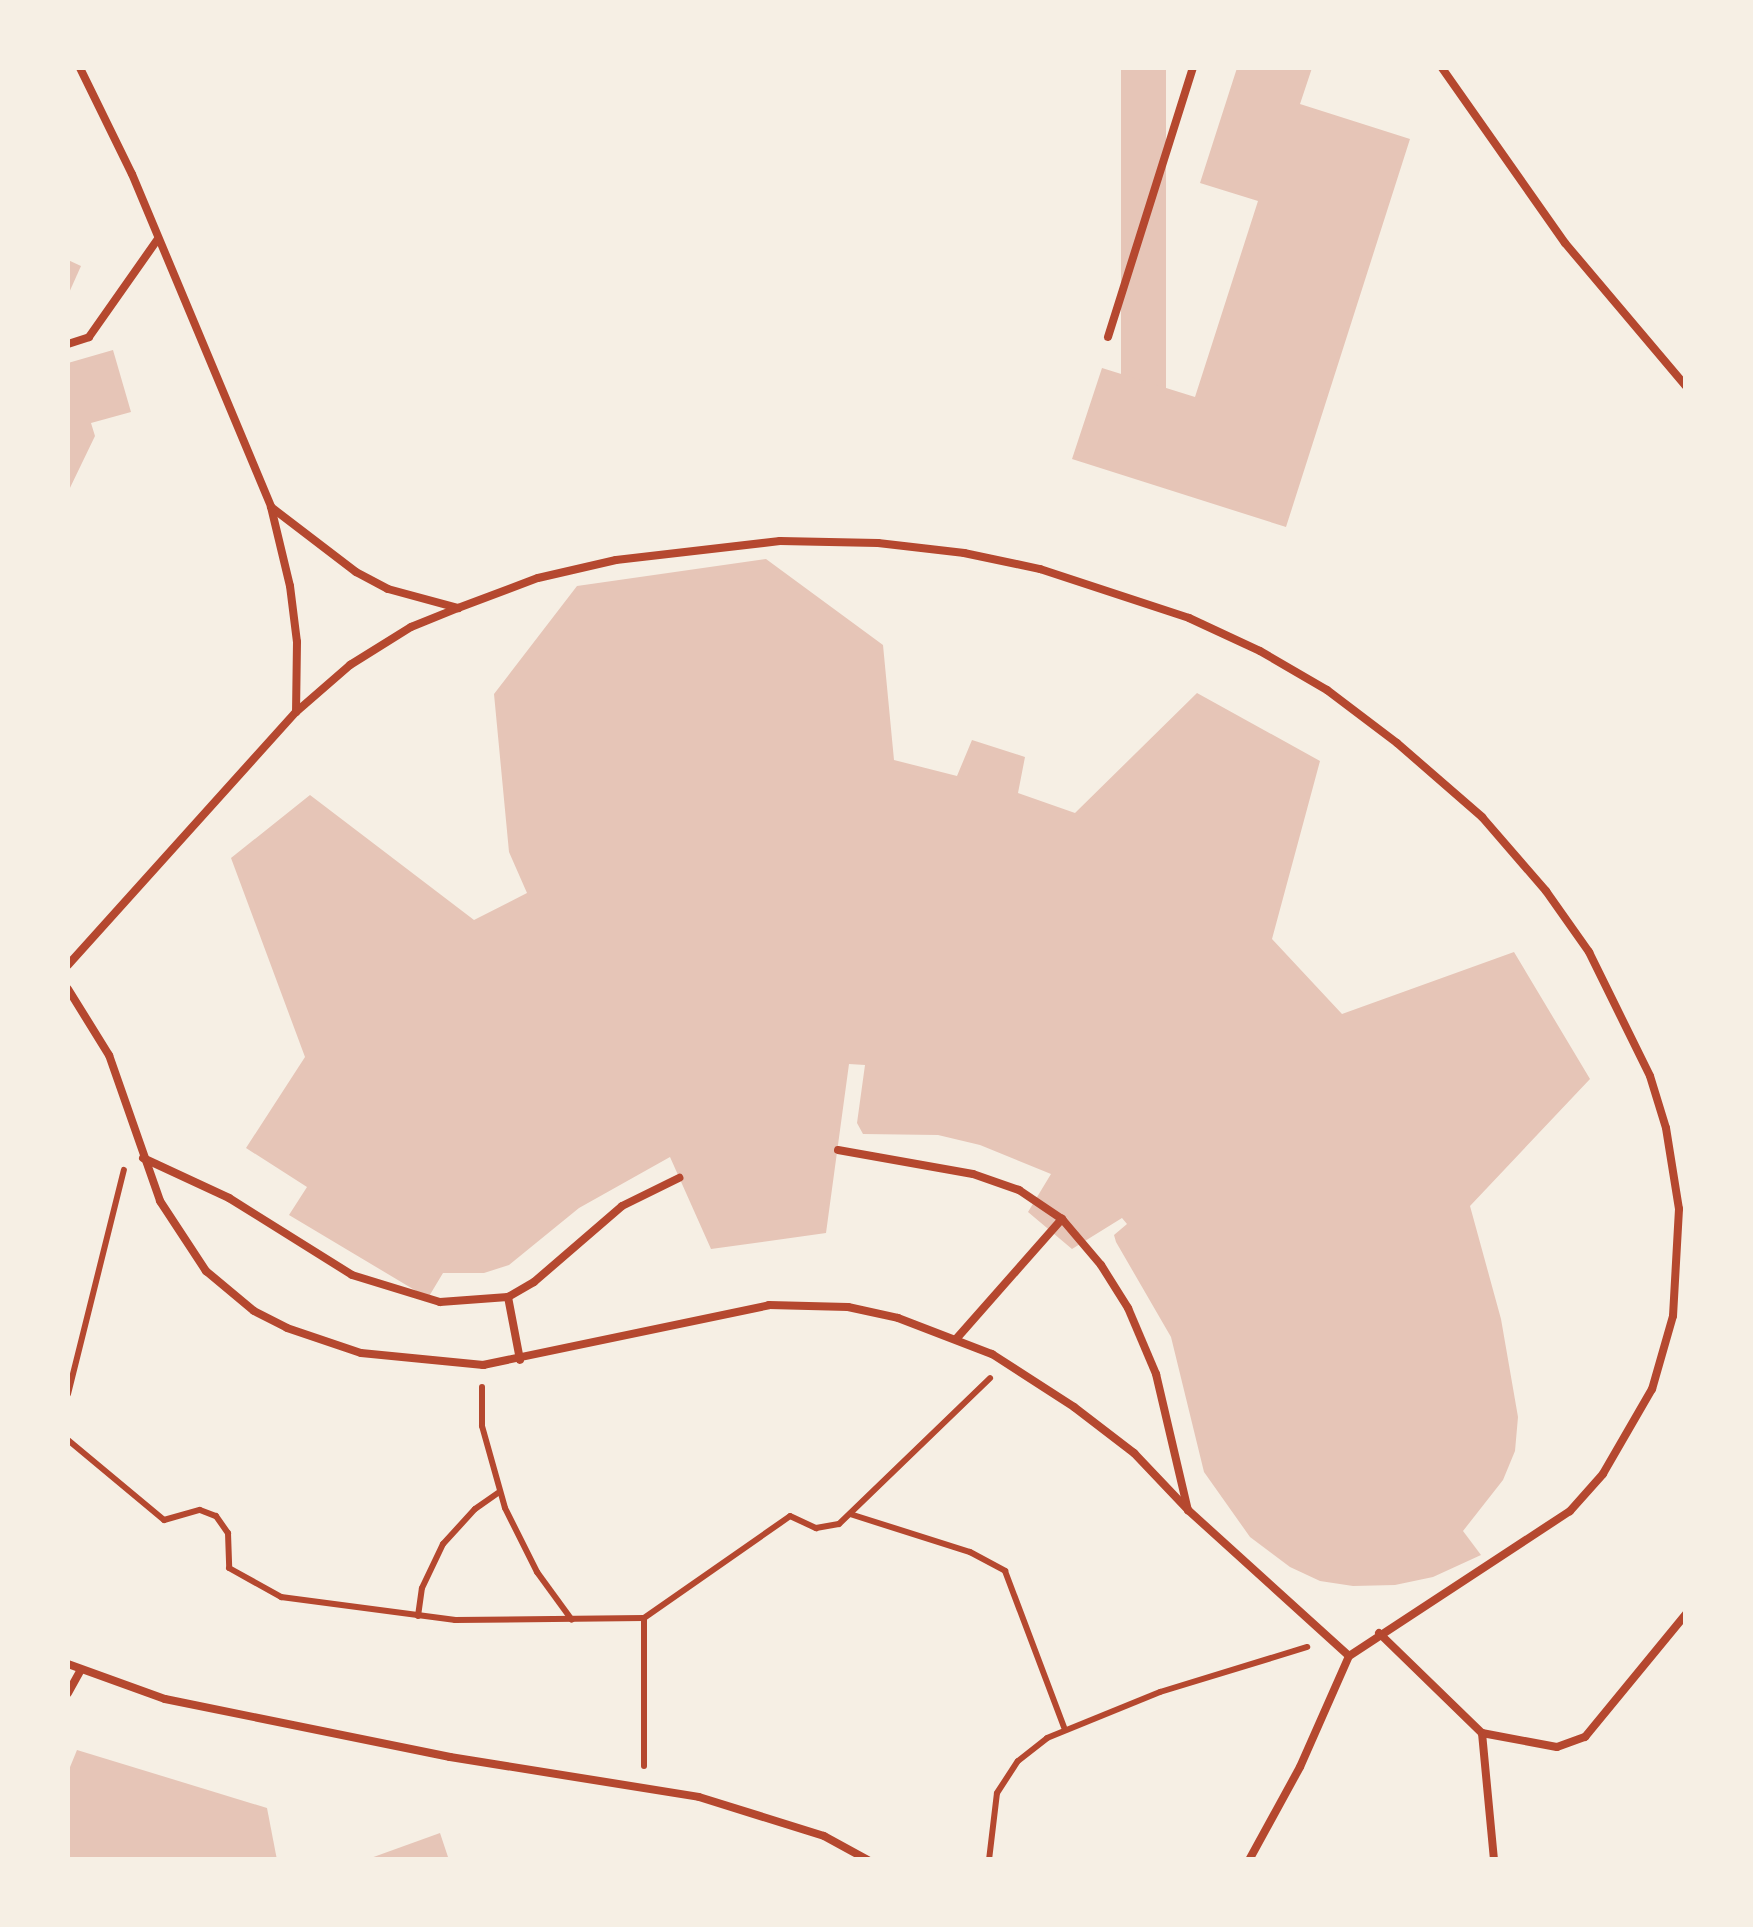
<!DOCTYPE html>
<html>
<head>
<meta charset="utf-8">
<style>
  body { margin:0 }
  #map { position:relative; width:1753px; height:1927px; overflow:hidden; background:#f6efe4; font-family:Ubuntu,sans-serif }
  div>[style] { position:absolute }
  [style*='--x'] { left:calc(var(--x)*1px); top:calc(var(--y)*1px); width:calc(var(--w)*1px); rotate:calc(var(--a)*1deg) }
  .building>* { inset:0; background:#e6c5b7; transform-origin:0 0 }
  .path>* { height:6px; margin:-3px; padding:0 3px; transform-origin:3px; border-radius:3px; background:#b5482f }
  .service>* { height:8px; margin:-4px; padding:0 4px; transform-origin:4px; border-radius:4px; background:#b5482f }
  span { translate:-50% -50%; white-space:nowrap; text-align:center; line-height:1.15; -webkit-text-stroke:8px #f6efe4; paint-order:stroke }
  .frame { position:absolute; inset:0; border:70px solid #f6efe4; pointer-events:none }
</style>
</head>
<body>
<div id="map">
  <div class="building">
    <i style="left:1121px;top:68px;width:45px;height:376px"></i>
    <i style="clip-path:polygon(1237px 68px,1312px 68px,1300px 104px,1410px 139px,1286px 527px,1072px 459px,1102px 368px,1195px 397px,1258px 201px,1200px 183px)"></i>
    <i style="clip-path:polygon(68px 260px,81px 266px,68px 295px)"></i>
    <i style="clip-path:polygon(113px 350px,131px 412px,91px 423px,95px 436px,68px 492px,68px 363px)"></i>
    <i style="clip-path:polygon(766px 559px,883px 645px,894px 760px,957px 776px,972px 740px,1025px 757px,1018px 793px,1075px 813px,1197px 693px,1320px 761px,1272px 939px,1342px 1014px,1514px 952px,1590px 1079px,1470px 1206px,1501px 1319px,1518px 1417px,1515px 1451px,1503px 1480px,1463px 1531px,1481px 1555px,1433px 1577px,1395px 1585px,1353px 1586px,1320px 1581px,1290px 1567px,1250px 1537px,1204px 1472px,1171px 1337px,1116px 1242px,1114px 1235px,1127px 1224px,1122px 1218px,1072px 1249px,1028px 1212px,1051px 1174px,980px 1145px,938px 1135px,863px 1134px,857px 1123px,865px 1065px,849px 1064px,826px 1233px,711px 1249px,670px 1157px,579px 1208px,509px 1265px,484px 1273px,443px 1273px,428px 1298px,289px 1215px,307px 1187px,246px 1148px,305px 1057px,231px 858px,310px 795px,474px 920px,527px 893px,509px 852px,494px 694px,577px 586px)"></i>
    <i style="clip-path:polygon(77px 1750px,267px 1808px,277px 1860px,68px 1860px,68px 1772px)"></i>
    <i style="clip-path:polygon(440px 1833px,449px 1860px,368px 1860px,368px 1859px)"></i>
  </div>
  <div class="path">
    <i style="--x:482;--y:1387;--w:39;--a:90"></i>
    <i style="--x:482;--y:1426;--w:85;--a:74.3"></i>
    <i style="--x:505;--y:1508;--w:72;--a:63.4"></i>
    <i style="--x:537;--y:1572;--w:59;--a:53.9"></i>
    <i style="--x:68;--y:1394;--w:231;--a:-76"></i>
    <i style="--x:68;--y:1440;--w:125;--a:39.8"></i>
    <i style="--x:164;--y:1520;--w:37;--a:-16"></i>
    <i style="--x:200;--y:1510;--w:17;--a:21"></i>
    <i style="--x:216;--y:1516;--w:21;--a:55"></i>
    <i style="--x:228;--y:1533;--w:35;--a:88"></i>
    <i style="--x:229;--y:1568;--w:60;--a:29.1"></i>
    <i style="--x:281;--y:1597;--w:176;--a:7.5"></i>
    <i style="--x:455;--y:1620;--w:189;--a:-0.6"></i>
    <i style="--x:644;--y:1618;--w:178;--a:-34.9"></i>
    <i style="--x:790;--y:1516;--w:29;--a:25"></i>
    <i style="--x:816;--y:1528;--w:23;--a:-10"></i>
    <i style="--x:839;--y:1524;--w:210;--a:-44"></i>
    <i style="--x:850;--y:1514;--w:126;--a:17.6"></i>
    <i style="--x:970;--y:1552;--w:40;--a:28"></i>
    <i style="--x:1005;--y:1571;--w:167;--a:69.3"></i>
    <i style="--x:418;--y:1616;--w:28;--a:-82"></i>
    <i style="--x:422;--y:1588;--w:49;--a:-64.5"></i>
    <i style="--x:443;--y:1544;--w:47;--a:-47.6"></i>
    <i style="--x:475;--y:1509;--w:29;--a:-35"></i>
    <i style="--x:644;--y:1766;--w:148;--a:-90"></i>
    <i style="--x:989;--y:1860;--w:67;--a:-83.2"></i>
    <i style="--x:997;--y:1793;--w:38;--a:-57"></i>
    <i style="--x:1018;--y:1761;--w:37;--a:-38"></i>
    <i style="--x:1047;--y:1738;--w:122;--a:-22.2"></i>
    <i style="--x:1160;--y:1692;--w:154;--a:-17"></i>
  </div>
  <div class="service">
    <i style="--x:80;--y:68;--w:118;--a:63.9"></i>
    <i style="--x:132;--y:174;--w:361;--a:67.3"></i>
    <i style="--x:271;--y:507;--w:107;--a:37.4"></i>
    <i style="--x:356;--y:572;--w:36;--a:28"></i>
    <i style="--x:388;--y:589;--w:73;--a:15.2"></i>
    <i style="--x:1442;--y:68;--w:214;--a:54.9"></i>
    <i style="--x:1565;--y:243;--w:187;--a:49.8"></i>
    <i style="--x:1108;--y:337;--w:282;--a:-72.5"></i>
    <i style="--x:68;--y:344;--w:22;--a:-18"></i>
    <i style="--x:89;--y:337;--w:120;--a:-54.9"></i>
    <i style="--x:271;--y:507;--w:81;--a:76.5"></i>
    <i style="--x:290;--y:586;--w:56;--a:82.9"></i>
    <i style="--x:297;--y:642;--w:70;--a:90.8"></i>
    <i style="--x:68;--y:965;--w:341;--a:-48"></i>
    <i style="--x:296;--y:712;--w:72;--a:-41"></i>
    <i style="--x:350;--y:665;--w:72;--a:-31.9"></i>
    <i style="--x:411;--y:627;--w:51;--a:-22"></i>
    <i style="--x:458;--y:608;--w:85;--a:-20.6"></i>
    <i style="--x:538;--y:578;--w:80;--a:-13"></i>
    <i style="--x:616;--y:560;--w:165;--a:-6.6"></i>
    <i style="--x:780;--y:541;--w:98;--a:1.2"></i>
    <i style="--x:878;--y:543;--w:87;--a:6.6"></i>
    <i style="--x:964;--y:553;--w:78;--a:11.9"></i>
    <i style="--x:1040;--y:569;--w:157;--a:18.2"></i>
    <i style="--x:1189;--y:618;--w:78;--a:24.9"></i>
    <i style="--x:1260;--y:651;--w:78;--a:30.2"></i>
    <i style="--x:1327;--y:690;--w:88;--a:37.1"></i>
    <i style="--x:1397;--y:743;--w:113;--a:41"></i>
    <i style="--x:1482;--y:817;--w:98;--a:49.1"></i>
    <i style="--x:1546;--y:891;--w:75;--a:54.8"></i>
    <i style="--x:1589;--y:952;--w:138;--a:63.8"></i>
    <i style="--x:1650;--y:1076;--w:54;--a:72.9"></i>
    <i style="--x:1666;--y:1128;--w:82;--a:80.9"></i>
    <i style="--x:1679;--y:1209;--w:107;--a:93.2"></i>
    <i style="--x:1673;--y:1316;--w:76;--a:106"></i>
    <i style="--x:1652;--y:1389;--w:98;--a:120"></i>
    <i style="--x:1603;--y:1474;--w:50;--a:131.7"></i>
    <i style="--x:1570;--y:1511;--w:264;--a:146.7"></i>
    <i style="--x:1349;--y:1656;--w:121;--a:113.8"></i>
    <i style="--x:1300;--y:1767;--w:106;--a:118.7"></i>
    <i style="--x:68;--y:989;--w:78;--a:58.2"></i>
    <i style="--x:109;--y:1055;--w:155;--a:70.7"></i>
    <i style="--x:160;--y:1201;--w:84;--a:56.7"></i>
    <i style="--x:206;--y:1271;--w:62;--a:39.8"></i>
    <i style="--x:254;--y:1311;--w:37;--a:27"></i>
    <i style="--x:287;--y:1328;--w:78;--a:18.7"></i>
    <i style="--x:361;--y:1353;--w:123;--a:5.6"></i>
    <i style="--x:483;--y:1365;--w:292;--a:-11.8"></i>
    <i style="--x:769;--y:1305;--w:79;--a:1.5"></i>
    <i style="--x:848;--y:1307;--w:51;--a:12.4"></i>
    <i style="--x:898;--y:1318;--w:101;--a:21"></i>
    <i style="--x:992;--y:1354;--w:98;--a:32.9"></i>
    <i style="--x:1074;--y:1407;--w:76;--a:37.5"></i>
    <i style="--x:1134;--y:1453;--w:79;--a:46.5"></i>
    <i style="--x:1188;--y:1510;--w:217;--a:42.2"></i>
    <i style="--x:838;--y:1150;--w:137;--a:10.1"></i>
    <i style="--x:973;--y:1174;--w:49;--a:19.2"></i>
    <i style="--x:1019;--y:1190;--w:52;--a:34"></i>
    <i style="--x:1062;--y:1219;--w:60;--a:49.7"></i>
    <i style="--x:1101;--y:1265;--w:51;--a:57.9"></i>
    <i style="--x:1128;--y:1308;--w:72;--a:67"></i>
    <i style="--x:1156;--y:1374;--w:140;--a:76.8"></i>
    <i style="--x:143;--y:1158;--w:95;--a:24.9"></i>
    <i style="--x:229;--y:1198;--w:145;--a:32"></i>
    <i style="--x:352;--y:1275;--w:92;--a:17.1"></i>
    <i style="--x:440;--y:1302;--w:68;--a:-4.2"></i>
    <i style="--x:508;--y:1297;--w:30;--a:-30"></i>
    <i style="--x:534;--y:1282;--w:116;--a:-40.8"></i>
    <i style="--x:622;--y:1206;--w:64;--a:-26.2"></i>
    <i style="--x:508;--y:1297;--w:64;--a:79.2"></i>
    <i style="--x:957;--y:1338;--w:159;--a:-48.6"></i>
    <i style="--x:1379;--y:1633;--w:144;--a:44.2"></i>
    <i style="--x:1482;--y:1733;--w:76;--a:10.6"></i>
    <i style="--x:1557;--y:1747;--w:30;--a:-20"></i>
    <i style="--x:1585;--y:1737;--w:159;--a:-50.6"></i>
    <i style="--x:68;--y:1664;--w:103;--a:19.8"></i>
    <i style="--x:165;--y:1699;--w:291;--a:11.5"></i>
    <i style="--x:450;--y:1757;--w:252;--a:9.1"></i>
    <i style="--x:699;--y:1797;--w:131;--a:17.3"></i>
    <i style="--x:824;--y:1836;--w:50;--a:28.6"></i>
    <i style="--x:68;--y:1693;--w:26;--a:-61"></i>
    <i style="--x:1482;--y:1733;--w:128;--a:84.6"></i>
  </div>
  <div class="frame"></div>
</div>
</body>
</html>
